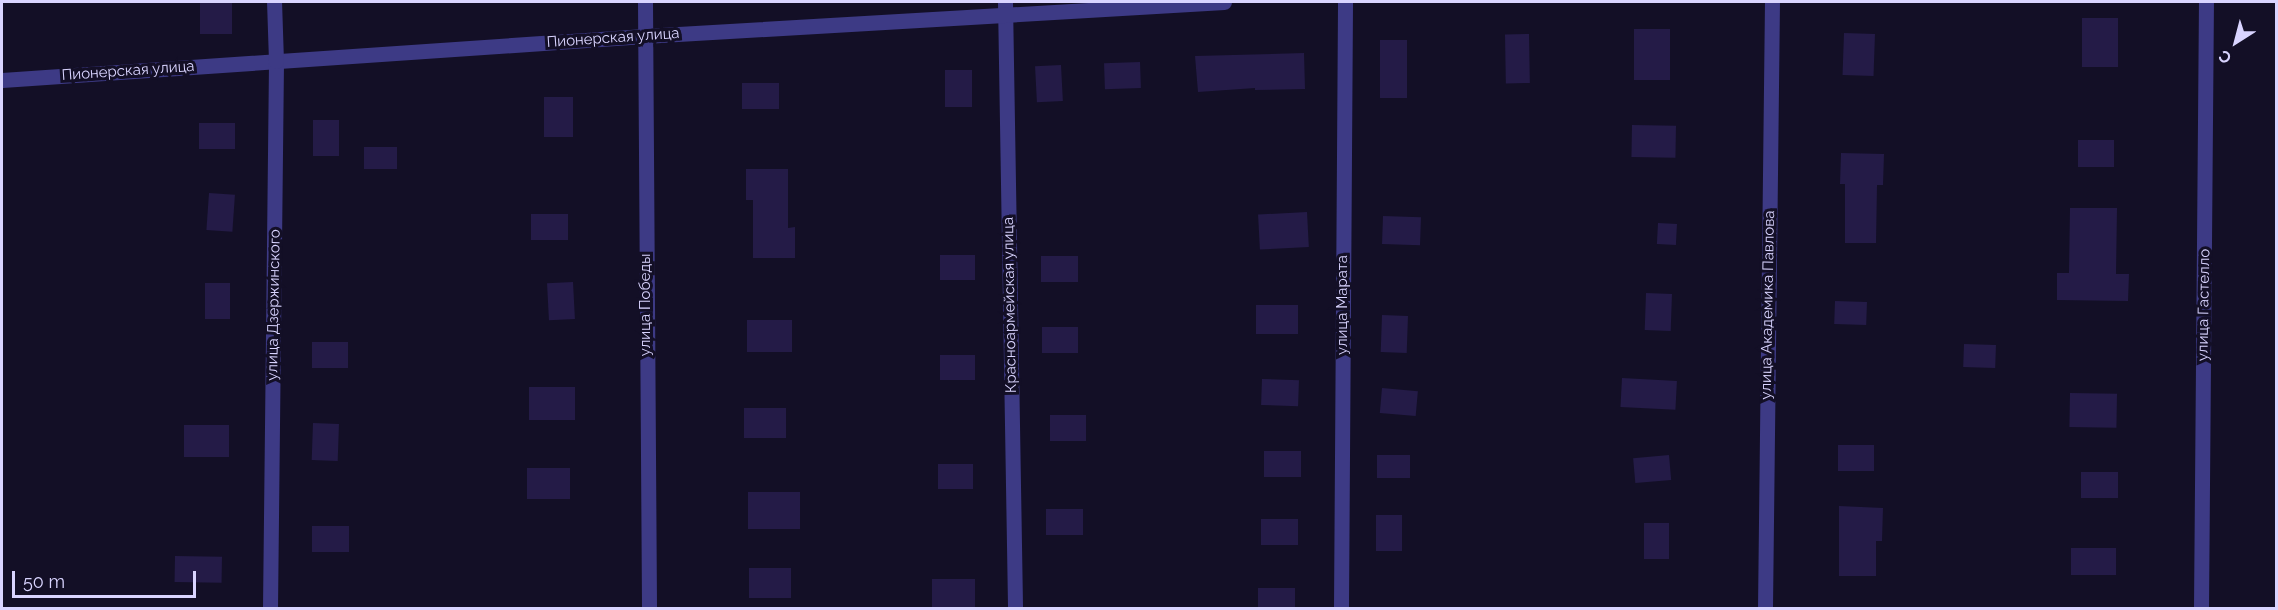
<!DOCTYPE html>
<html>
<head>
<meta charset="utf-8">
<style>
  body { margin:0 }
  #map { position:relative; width:2278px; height:610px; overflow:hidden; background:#130f26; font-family:Raleway,sans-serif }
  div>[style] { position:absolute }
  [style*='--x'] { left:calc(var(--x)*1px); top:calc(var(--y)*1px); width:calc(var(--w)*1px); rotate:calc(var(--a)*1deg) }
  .building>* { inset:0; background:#241b47; transform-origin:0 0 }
  .minor>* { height:15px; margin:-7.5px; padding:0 7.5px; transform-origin:7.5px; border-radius:7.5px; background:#3d3a85 }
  span { translate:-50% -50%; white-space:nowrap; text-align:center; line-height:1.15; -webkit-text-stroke:6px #130f26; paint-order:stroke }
  .street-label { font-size:15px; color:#d9d4ff }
  .frame { position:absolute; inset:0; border:3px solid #d9d4ff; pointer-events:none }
  .north { position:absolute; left:2206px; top:12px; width:60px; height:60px; -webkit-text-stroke:4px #130f26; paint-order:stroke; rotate:216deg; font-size:16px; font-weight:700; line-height:24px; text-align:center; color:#d9d4ff }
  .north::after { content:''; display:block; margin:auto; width:21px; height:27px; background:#d9d4ff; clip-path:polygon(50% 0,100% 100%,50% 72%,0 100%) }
  .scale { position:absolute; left:12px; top:571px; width:184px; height:27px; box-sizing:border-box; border:3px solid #d9d4ff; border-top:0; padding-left:8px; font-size:18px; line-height:21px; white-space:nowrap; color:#d9d4ff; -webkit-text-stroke:4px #130f26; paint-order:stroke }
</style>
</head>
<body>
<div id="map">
  <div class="building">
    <i style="left:200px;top:2px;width:32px;height:32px"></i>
    <i style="left:2082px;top:18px;width:36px;height:49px"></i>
    <i style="left:1634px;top:29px;width:36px;height:51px"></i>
    <i style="left:1844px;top:33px;width:31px;height:42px;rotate:2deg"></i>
    <i style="left:1529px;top:34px;width:49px;height:24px;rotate:89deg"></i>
    <i style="left:1380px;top:40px;width:27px;height:58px"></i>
    <i style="clip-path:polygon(1304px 53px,1305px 89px,1255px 90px,1255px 88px,1198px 92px,1195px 56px)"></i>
    <i style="left:1140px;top:62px;width:26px;height:36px;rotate:88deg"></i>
    <i style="left:1061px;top:65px;width:36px;height:26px;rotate:87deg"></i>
    <i style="left:945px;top:70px;width:27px;height:37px"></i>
    <i style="left:742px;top:83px;width:37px;height:26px"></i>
    <i style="left:544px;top:97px;width:29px;height:40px"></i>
    <i style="left:313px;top:120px;width:26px;height:36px"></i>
    <i style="left:199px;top:123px;width:36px;height:26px"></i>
    <i style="left:1632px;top:125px;width:44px;height:32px;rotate:1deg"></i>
    <i style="left:2078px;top:140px;width:36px;height:27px"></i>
    <i style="left:364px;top:147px;width:33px;height:22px"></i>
    <i style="clip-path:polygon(1841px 153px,1884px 154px,1883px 185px,1877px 185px,1876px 243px,1845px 243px,1845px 184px,1840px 184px)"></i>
    <i style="clip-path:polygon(746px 169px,788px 169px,788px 228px,795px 227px,795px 258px,753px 258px,753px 200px,746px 200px)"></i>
    <i style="left:209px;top:193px;width:26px;height:37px;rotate:4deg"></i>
    <i style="clip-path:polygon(2070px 208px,2117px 208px,2116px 274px,2129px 274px,2128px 301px,2057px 300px,2057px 273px,2069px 273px)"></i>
    <i style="left:1307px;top:212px;width:35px;height:49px;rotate:87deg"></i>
    <i style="left:531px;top:214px;width:37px;height:26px"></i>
    <i style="left:1383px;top:216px;width:38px;height:28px;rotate:2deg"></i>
    <i style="left:1658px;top:223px;width:19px;height:21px;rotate:3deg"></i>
    <i style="left:940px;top:255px;width:35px;height:25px"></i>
    <i style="left:1041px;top:256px;width:37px;height:26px"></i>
    <i style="left:573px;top:282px;width:37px;height:26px;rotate:87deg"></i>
    <i style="left:205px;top:283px;width:25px;height:36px"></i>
    <i style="left:1646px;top:293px;width:26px;height:37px;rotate:2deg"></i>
    <i style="left:1835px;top:301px;width:32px;height:23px;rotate:2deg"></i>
    <i style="left:1256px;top:305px;width:42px;height:29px"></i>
    <i style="left:1382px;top:315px;width:26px;height:37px;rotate:2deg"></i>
    <i style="left:747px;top:320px;width:45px;height:32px"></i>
    <i style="left:1042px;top:327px;width:36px;height:26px"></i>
    <i style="left:312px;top:342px;width:36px;height:26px"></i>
    <i style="left:1964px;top:344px;width:32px;height:23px;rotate:2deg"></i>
    <i style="left:940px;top:355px;width:35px;height:25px"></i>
    <i style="left:1622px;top:378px;width:55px;height:29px;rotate:3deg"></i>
    <i style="left:1262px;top:379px;width:37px;height:26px;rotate:2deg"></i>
    <i style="left:529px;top:387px;width:46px;height:33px"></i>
    <i style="left:1382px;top:388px;width:36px;height:25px;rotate:5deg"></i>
    <i style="left:2070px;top:393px;width:47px;height:34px;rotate:1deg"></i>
    <i style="left:744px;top:408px;width:42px;height:30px"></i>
    <i style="left:1050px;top:415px;width:36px;height:26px"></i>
    <i style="left:313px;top:423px;width:26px;height:37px;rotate:2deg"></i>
    <i style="left:229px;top:425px;width:32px;height:45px;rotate:90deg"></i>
    <i style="left:1838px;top:445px;width:36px;height:26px"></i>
    <i style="left:1264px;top:451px;width:37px;height:26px"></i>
    <i style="left:1377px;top:455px;width:33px;height:23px"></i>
    <i style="left:1669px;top:455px;width:25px;height:36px;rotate:85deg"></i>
    <i style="left:938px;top:464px;width:35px;height:25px"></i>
    <i style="left:527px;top:468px;width:43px;height:31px"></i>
    <i style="left:2081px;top:472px;width:37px;height:26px"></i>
    <i style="left:748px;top:492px;width:52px;height:37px"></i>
    <i style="clip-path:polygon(1839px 506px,1883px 508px,1882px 541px,1876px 541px,1876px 576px,1839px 576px)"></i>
    <i style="left:1046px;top:509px;width:37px;height:26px"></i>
    <i style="left:1376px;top:515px;width:26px;height:36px"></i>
    <i style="left:1261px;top:519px;width:37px;height:26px"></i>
    <i style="left:1644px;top:523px;width:25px;height:36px"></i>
    <i style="left:312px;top:526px;width:37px;height:26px"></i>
    <i style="left:2071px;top:548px;width:45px;height:27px"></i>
    <i style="left:175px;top:556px;width:47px;height:26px;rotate:1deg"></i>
    <i style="left:749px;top:568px;width:42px;height:30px"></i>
    <i style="left:932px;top:579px;width:43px;height:30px"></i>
    <i style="left:1258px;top:588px;width:37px;height:21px"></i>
  </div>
  <div class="minor">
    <i style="--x:645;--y:2;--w:606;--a:89.62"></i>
    <i style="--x:1005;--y:2;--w:606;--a:89.05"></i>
    <i style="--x:2;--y:80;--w:644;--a:-3.92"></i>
    <i style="--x:644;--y:36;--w:581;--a:-3.35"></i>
    <i style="--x:270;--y:608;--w:547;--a:-89.37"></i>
    <i style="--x:276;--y:61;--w:59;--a:-91.9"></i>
    <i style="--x:1341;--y:608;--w:606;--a:-89.62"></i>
    <i style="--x:1765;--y:608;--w:606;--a:-89.34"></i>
    <i style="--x:2201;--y:608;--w:606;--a:-89.53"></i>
  </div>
  <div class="street-label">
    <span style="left:613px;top:38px;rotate:-4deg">Пионерская улица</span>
    <span style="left:128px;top:71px;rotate:-4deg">Пионерская улица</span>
    <span style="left:274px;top:305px;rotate:-89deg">улица Дзержинского</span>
    <span style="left:646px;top:305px;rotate:-90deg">улица Победы</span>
    <span style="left:1010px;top:305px;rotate:-91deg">Красноармейская улица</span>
    <span style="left:1343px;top:305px;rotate:-90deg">улица Марата</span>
    <span style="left:1768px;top:305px;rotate:-89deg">улица Академика Павлова</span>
    <span style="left:2204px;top:305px;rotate:-89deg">улица Гастелло</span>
  </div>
  <div class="frame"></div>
  <div class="north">С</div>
  <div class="scale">50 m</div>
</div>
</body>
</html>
